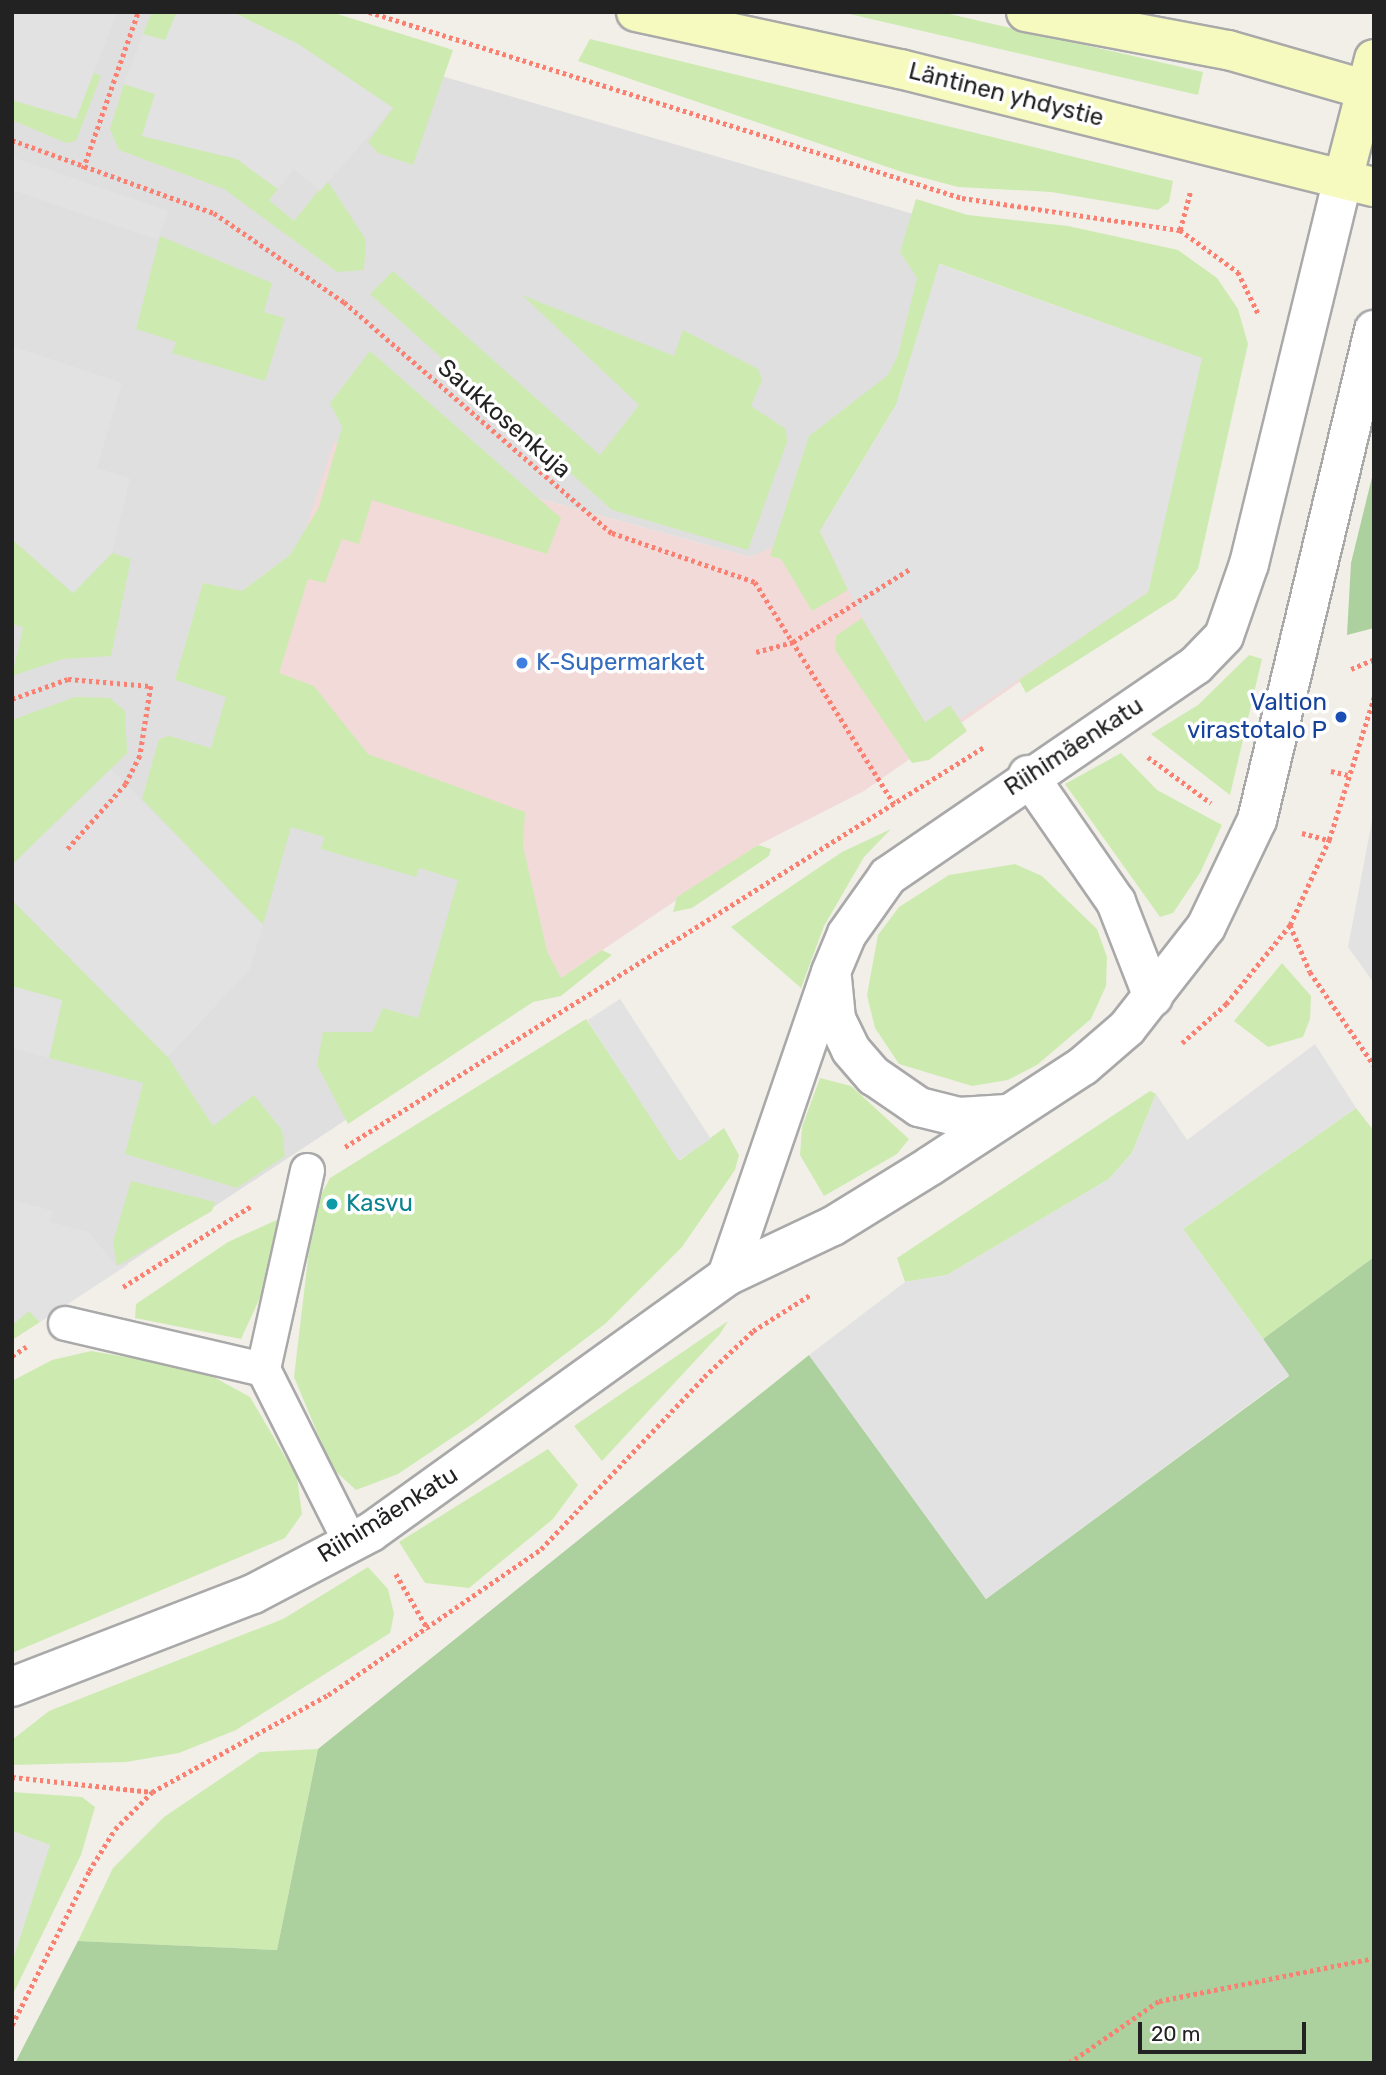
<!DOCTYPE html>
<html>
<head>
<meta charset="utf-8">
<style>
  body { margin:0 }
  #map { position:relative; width:1386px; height:2075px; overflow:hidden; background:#f2efe9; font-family:Rubik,sans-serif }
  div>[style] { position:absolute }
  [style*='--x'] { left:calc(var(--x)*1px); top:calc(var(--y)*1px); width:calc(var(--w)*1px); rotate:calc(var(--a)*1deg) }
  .residential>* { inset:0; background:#e0dfdf }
  .commercial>* { inset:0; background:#f2dad9 }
  .grass>* { inset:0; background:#cdebb0 }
  .forest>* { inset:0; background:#add19e }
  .parking>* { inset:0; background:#e2e2e2; transform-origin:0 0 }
  .path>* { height:4.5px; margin-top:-2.25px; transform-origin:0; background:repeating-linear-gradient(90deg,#fa8072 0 3.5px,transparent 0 7px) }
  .roads { filter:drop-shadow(2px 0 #a9a9a9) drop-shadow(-2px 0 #a9a9a9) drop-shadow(0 2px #a9a9a9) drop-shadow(0 -2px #a9a9a9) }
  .service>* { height:33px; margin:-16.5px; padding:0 16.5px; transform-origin:16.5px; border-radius:16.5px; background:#fff }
  .tertiary>* { height:38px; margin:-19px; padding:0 19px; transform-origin:19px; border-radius:19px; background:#fff }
  .secondary>* { height:38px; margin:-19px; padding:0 19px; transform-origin:19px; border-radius:19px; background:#f7fabf }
  .dots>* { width:19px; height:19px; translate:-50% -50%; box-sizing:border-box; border:4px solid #fff; border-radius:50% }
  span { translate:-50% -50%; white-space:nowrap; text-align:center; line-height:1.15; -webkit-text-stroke:7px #fff; paint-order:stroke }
  .street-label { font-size:24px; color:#222 }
  .shop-label { font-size:24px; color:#366cbe }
  .left { translate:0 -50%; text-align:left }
  .transit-label { font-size:24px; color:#164399 }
  .right { translate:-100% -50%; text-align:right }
  .culture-label { font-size:24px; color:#0d838f }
  .frame { position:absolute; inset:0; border:14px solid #222; pointer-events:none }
  .scale { position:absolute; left:1138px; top:2022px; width:168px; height:32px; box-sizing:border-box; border:4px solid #222; border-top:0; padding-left:9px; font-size:21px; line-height:24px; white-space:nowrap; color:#222; -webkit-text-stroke:5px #fff; paint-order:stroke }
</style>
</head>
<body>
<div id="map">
  <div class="residential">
    <i style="clip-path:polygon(12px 12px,222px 12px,917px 215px,939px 264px,820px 531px,750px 557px,334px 442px,489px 839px,561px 978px,12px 1340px)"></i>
  </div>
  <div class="commercial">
    <i style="clip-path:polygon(1202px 358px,1148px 592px,864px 791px,758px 845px,561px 978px,489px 839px,237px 740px,334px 442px,750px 557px)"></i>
  </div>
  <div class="grass">
    <i style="clip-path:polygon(152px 12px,177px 12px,165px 41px,143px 34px)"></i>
    <i style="clip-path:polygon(232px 12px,331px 12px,453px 50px,413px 165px,378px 153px,368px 142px,393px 108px,298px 44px)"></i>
    <i style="clip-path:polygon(841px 12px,941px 12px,1203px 72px,1198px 95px)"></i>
    <i style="clip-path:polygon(590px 39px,1173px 181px,1169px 202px,1158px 210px,1051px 192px,958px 187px,902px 172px,578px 61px)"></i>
    <i style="clip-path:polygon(92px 72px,101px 76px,76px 141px,66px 143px,12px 120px,12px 100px,75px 118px)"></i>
    <i style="clip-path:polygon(124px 84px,155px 94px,142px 136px,237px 159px,278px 189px,269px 200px,294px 221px,327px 180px,366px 240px,364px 270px,337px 272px,224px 189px,119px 150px,110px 129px)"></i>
    <i style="clip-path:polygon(916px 199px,968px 215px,1068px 226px,1178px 250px,1217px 278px,1238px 309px,1248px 344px,1198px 569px,1176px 598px,1026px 693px,1019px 680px,1148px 592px,1201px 358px,940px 264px,896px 405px,820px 531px,848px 590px,812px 611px,781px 559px,770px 556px,809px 436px,888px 375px,898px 355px,917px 278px,900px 252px)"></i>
    <i style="clip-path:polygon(160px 236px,272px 283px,264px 312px,285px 318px,265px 381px,172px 353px,176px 342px,136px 329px)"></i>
    <i style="clip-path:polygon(393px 271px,600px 455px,639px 405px,522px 295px,674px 356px,683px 330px,758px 369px,762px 380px,751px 406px,786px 429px,787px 442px,748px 550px,612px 510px,370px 294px)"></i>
    <i style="clip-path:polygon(370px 351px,561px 518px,547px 554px,372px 500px,359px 544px,342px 539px,325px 583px,308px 579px,279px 673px,314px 686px,368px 754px,525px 812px,523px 846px,547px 951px,561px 978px,602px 950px,612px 955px,561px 996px,533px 1002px,348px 1124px,317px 1065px,323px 1032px,372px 1032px,383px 1008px,418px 1018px,458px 880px,419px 868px,416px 877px,321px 849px,324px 837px,291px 827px,263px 925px,142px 799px,159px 739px,169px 736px,211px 748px,226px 697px,175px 680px,203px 583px,242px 591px,290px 555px,319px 507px,342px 427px,330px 403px)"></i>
    <i style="clip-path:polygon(12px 539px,73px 593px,112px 553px,131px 559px,111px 656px,63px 659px,12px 676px,23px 627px,12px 624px)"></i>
    <i style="clip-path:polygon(862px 618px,925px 722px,950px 705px,967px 731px,929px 760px,912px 763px,835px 650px,836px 636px)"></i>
    <i style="clip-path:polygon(1249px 655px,1262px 659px,1230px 795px,1151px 734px,1198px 705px)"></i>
    <i style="clip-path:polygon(75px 697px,110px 698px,125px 711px,127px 753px,12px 865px,12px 720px)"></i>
    <i style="clip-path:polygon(1121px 753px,1157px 790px,1222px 825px,1200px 873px,1173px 913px,1160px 917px,1065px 784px)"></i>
    <i style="clip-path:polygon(891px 829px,864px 857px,824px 926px,801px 988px,731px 927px,842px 852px)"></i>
    <i style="clip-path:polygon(758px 845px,771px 849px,769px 856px,692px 908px,673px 912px,677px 897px)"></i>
    <i style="clip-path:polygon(1015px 864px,1042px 876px,1097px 929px,1107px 957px,1106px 986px,1091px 1019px,1037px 1065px,1008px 1080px,972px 1086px,899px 1064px,875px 1028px,867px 995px,878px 935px,899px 907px,949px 875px)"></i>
    <i style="clip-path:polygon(12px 900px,168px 1057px,213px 1126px,254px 1095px,282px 1130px,285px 1156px,237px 1188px,125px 1154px,143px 1083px,49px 1058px,62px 1001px,12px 986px)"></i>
    <i style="clip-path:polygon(1282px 963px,1311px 996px,1310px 1019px,1303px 1037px,1268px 1047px,1234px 1021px)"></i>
    <i style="clip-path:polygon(586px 1019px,680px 1160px,724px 1128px,739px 1155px,735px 1170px,682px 1247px,605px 1324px,474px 1423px,398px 1474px,356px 1490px,332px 1468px,294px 1377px,314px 1208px,330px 1178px)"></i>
    <i style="clip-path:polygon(820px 1078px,851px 1086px,909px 1139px,897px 1154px,824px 1196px,800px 1155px,802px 1127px)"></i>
    <i style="clip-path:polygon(1150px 1091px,1156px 1094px,1132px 1153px,1109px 1179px,947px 1275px,905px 1282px,897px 1258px)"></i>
    <i style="clip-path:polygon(1356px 1108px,1374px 1131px,1374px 1257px,1263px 1339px,1183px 1229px)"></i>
    <i style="clip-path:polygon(131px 1181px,215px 1202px,212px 1211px,117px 1266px,113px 1242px)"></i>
    <i style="clip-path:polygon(281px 1218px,264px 1289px,241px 1339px,135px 1318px,136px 1304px,228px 1242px)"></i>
    <i style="clip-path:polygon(29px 1311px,40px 1322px,12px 1340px,12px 1325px)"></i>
    <i style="clip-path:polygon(728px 1321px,720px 1334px,602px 1461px,574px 1426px)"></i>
    <i style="clip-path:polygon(91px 1351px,201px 1370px,250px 1397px,297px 1477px,302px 1514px,285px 1538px,12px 1653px,12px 1381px,52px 1360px)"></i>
    <i style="clip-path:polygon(548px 1449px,578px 1485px,553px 1519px,469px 1588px,425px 1583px,399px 1542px)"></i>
    <i style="clip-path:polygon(368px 1567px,388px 1589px,394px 1614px,390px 1633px,236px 1730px,179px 1753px,126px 1762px,12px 1765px,12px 1740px,49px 1711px,283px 1619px)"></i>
    <i style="clip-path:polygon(318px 1749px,277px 1950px,78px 1941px,113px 1868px,164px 1817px,260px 1752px)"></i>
    <i style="clip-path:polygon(12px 1792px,82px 1797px,95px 1807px,81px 1855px,12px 1996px,12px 1962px,49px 1845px,12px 1831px)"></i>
  </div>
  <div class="forest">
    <i style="clip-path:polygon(1374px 469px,1374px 628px,1347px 635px,1351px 563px)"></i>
    <i style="clip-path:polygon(1374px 1257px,1374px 2063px,15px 2063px,78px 1941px,277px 1950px,318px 1749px,809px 1355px,986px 1599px,1289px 1376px,1263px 1339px)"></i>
  </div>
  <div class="parking">
    <i style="clip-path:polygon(12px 12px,117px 12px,76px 119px,12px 100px)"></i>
    <i style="clip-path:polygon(177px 12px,232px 12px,298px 44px,393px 108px,320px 191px,294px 169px,278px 189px,237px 159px,142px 136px,155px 94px,124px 84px,143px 34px,165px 40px)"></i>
    <i style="left:12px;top:157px;width:165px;height:31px;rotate:19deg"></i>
    <i style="clip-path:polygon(939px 264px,1202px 358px,1148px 592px,960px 719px,950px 705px,925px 722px,862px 618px,820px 531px,896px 405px)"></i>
    <i style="clip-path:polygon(12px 346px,122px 383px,97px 468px,130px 478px,112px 553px,73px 593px,12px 539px)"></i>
    <i style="clip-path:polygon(111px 769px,263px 925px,250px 969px,168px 1057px,12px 900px,12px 865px)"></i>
    <i style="clip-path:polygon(1374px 810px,1374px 983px,1348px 947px)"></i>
    <i style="clip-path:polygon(12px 986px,62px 1000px,49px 1058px,12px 1048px)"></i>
    <i style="left:620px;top:999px;width:167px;height:39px;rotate:57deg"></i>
    <i style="clip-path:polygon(1315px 1044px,1356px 1108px,1183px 1229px,1289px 1375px,986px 1599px,809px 1355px,905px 1282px,947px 1275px,1109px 1179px,1132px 1153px,1156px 1094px,1187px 1140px)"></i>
    <i style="clip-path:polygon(12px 1200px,53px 1211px,50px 1222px,88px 1232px,117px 1266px,129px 1264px,40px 1322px,29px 1311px,12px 1325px)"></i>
    <i style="clip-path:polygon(12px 1831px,50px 1845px,12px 1962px)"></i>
  </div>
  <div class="path">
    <i style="--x:369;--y:12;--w:621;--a:17.41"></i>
    <i style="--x:962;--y:198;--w:220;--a:8.4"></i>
    <i style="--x:1180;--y:230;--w:72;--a:35.9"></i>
    <i style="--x:1238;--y:272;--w:46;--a:64"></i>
    <i style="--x:12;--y:140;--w:215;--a:19.9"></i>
    <i style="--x:214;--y:213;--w:158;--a:34.4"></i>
    <i style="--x:344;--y:302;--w:354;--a:40.8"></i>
    <i style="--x:612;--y:533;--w:151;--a:18.9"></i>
    <i style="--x:755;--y:582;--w:262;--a:57.9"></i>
    <i style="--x:83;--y:169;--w:166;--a:-70.7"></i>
    <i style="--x:1180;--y:230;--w:39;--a:-75"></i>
    <i style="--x:756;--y:652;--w:38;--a:-15"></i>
    <i style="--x:793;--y:642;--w:138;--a:-32"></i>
    <i style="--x:1351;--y:669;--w:25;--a:-23"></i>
    <i style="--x:12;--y:699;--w:59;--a:-19.7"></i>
    <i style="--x:68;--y:679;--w:83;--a:4.8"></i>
    <i style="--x:151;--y:686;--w:71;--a:98.9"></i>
    <i style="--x:140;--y:756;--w:31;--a:117"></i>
    <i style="--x:126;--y:784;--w:90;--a:131.8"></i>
    <i style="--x:1148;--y:757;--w:78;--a:36.1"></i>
    <i style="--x:1331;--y:771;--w:17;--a:13"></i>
    <i style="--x:1302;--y:833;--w:28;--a:15"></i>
    <i style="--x:1290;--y:925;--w:51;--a:66.9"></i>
    <i style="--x:1310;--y:972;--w:113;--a:55.5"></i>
    <i style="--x:1182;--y:1043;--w:59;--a:-41.6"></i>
    <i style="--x:1226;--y:1004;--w:102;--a:-51"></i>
    <i style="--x:1290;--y:925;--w:94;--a:-65.4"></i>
    <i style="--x:1329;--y:840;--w:150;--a:-72.5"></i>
    <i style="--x:345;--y:1147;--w:754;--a:-32.05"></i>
    <i style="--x:123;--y:1287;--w:151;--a:-32.3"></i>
    <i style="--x:12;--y:1356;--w:17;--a:-33"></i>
    <i style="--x:396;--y:1574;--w:64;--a:59.8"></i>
    <i style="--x:12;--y:1777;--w:141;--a:6.1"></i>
    <i style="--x:12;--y:2025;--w:172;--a:-63.4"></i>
    <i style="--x:89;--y:1871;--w:49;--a:-58.2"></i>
    <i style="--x:115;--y:1829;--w:52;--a:-45"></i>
    <i style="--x:152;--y:1792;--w:201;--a:-28.9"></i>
    <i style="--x:328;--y:1695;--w:258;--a:-34.4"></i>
    <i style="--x:541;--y:1549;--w:237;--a:-46.5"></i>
    <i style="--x:704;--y:1377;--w:67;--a:-43.2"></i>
    <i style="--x:753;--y:1331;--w:67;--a:-32.3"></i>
    <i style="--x:1069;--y:2063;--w:109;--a:-34.6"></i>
    <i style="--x:1159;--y:2001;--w:219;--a:-11.3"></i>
  </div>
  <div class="roads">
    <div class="service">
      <i style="--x:307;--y:1170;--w:204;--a:102.5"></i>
      <i style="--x:263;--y:1369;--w:194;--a:63.3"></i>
      <i style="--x:65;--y:1323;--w:203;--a:13.1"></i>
    </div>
    <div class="tertiary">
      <i style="--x:1028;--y:775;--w:155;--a:55.3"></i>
      <i style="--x:1116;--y:902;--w:102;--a:68.7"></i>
      <i style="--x:832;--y:978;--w:41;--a:84.4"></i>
      <i style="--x:836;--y:1019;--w:34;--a:64"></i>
      <i style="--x:851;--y:1050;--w:35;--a:49"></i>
      <i style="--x:874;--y:1076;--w:55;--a:34.6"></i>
      <i style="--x:919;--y:1107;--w:41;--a:14"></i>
      <i style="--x:959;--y:1117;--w:48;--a:-3.6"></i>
      <i style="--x:727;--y:1276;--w:321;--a:-71.1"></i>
      <i style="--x:831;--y:972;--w:41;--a:-67.2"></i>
      <i style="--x:847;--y:934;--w:71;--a:-54.7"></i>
      <i style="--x:888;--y:876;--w:373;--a:-34.4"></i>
      <i style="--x:1196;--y:665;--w:40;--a:-46"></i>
      <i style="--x:1224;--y:636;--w:76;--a:-70.9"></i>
      <i style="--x:1249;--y:564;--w:396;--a:-76.3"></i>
      <i style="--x:12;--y:1687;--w:258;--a:-21.1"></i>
      <i style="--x:253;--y:1594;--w:133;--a:-27.7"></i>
      <i style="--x:371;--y:1532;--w:438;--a:-35.7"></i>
      <i style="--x:727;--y:1276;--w:117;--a:-25.3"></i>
      <i style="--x:833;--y:1226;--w:114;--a:-31.7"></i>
      <i style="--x:930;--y:1166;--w:183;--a:-33.2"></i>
      <i style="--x:1083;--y:1066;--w:58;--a:-40.8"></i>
      <i style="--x:1127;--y:1028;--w:128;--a:-52"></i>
      <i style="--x:1206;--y:927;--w:119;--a:-64.5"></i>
      <i style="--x:1257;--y:820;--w:504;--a:-76.57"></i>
    </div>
    <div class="secondary">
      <i style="--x:636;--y:12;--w:270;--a:12.2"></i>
      <i style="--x:900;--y:69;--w:488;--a:14"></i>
      <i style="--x:1026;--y:12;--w:206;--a:10.7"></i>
      <i style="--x:1228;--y:50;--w:152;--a:16"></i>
      <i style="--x:1343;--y:179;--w:124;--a:-75.5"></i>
    </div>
  </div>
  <div class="dots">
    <i style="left:522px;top:663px;background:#3f7fe0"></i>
    <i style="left:1341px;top:717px;background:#1a4fb4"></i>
    <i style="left:332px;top:1204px;background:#0f9aa8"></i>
  </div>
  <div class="street-label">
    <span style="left:1006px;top:95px;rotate:14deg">Läntinen yhdystie</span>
    <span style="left:504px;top:419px;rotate:41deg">Saukkosenkuja</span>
    <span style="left:1074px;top:747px;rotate:-33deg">Riihimäenkatu</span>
    <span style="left:388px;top:1515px;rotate:-32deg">Riihimäenkatu</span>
  </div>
  <div class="shop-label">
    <span class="left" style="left:536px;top:663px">K-Supermarket</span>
  </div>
  <div class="transit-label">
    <span class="right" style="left:1327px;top:717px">Valtion<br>virastotalo P</span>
  </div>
  <div class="culture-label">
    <span class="left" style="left:346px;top:1204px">Kasvu</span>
  </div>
  <div class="frame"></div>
  <div class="scale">20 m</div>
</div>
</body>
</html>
